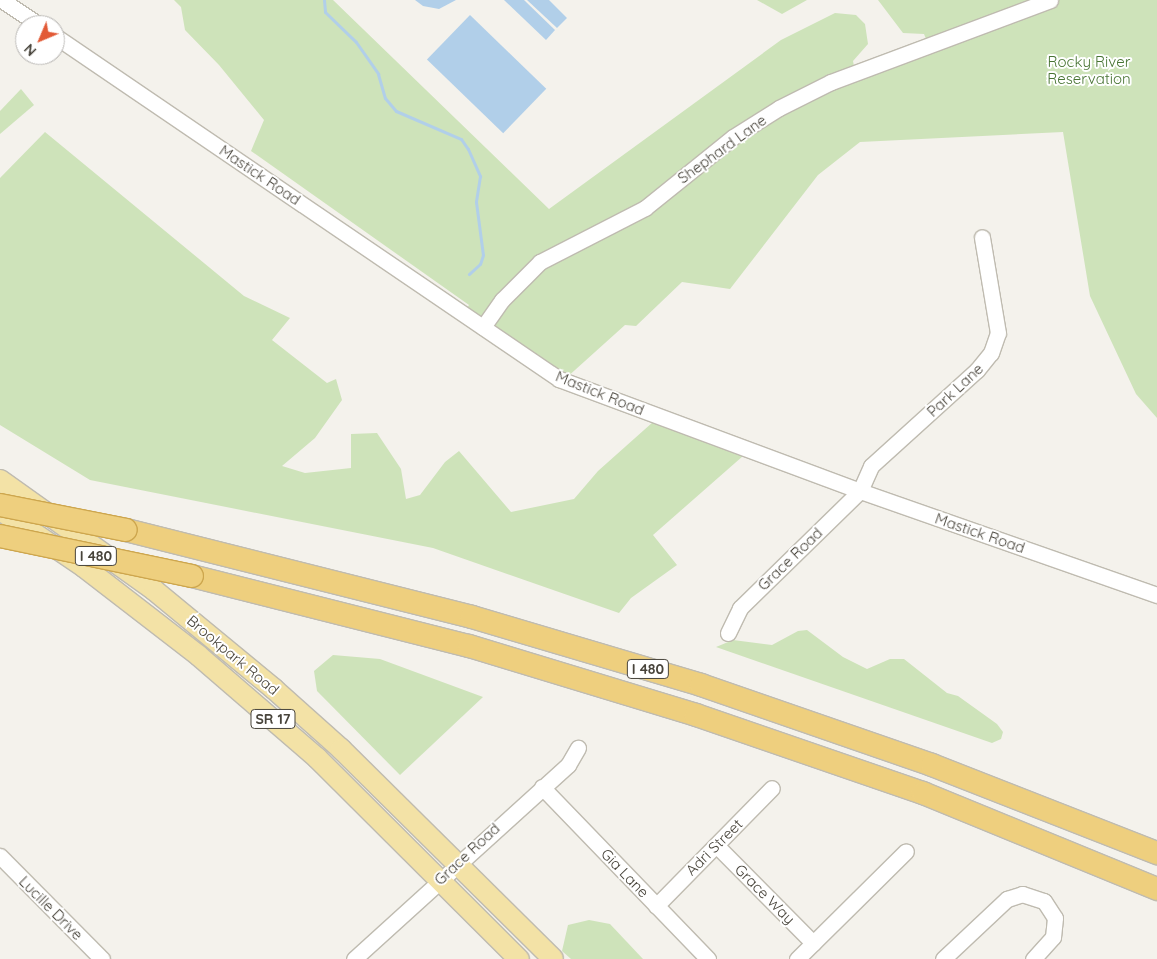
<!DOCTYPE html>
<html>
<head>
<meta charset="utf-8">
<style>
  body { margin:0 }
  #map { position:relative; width:1157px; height:959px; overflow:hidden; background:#f4f2ec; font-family:Quicksand,sans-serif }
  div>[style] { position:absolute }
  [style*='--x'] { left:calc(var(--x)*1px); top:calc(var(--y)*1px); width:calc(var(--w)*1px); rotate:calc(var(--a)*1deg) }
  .green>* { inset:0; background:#cee3ba }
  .water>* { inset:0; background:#b1cfe9; transform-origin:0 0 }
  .stream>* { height:3px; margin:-1.5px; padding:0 1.5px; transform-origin:1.5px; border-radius:1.5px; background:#b1cfe9 }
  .roads { filter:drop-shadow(1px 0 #bfbbb0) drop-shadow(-1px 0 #bfbbb0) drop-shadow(0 1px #bfbbb0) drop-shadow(0 -1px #bfbbb0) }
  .minor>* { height:15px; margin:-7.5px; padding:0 7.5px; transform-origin:7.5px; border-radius:7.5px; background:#fff }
  .major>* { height:20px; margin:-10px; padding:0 10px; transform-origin:10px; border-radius:10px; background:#f3e2a6 }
  .highway>* { height:22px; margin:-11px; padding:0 11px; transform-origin:11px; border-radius:11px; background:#eecf7e }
  .bridges { filter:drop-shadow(1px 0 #cda64e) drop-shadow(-1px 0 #cda64e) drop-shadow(0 1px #cda64e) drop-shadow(0 -1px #cda64e) }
  .highway-bridge>* { height:22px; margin:-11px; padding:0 11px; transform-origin:11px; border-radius:11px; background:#eecf7e }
  span { translate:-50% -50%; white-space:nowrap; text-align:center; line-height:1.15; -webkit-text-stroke:4px #fff; paint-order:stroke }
  .shield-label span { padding:1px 4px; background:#fff; border:1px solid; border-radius:4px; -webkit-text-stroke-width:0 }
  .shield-label { font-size:14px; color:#48443b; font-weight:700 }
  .park-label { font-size:15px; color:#487434 }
  .street-label { font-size:15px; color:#48443b }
  .north { position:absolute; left:15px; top:15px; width:50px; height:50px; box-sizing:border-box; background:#fff; border:1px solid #b6b4b1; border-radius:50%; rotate:225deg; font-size:14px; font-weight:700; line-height:20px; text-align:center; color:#48443b }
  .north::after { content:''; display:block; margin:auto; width:18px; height:22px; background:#e25a36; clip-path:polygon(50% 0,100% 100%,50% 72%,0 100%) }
</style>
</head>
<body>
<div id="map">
  <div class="green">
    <i style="clip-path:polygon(174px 0,333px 0,549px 209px,781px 40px,835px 13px,856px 15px,865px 24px,868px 44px,853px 61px,854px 66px,926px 39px,924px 34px,903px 33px,878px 0,1157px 0,1157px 418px,1136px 394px,1090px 296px,1063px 132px,860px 142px,818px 175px,730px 289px,682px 282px,636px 326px,625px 325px,565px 379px,465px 311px,469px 305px,251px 151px,264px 120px,219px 65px,185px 30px,181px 7px)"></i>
    <i style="clip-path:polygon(757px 0,807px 0,782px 14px)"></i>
    <i style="clip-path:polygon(21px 89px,34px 105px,0 134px,0 111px)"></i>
    <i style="clip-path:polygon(45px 132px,244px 296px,290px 318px,272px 340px,327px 383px,336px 379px,342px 400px,315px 438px,282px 466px,305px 473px,351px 468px,351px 434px,377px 433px,401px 469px,406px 499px,420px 495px,445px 462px,459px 451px,511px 512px,574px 499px,598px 471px,653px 422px,743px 456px,653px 535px,677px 565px,631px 598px,619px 613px,433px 548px,90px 480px,0 425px,0 178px)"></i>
    <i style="clip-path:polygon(807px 630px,843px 657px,867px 669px,890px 659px,904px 659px,947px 693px,958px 696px,997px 724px,1003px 732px,1001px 739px,992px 743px,716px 647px,733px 640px,772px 645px,798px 631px)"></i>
    <i style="clip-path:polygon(333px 655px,380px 659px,483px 697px,400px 775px,317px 691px,314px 671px)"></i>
    <i style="clip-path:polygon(589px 920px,610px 924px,643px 959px,571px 959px,562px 951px,568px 925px)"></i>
  </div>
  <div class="water">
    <i style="clip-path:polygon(415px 0,456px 0,439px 9px,423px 6px)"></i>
    <i style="clip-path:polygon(504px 0,524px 0,555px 30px,546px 40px)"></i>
    <i style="clip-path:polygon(527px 0,549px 0,567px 18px,557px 28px)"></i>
    <i style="left:470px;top:15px;width:106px;height:62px;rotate:44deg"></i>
  </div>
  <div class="stream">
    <i style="--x:324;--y:0;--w:12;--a:85"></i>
    <i style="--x:325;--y:12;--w:43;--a:44.1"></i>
    <i style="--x:356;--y:42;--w:39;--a:55"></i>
    <i style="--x:378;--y:74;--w:25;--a:74"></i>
    <i style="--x:385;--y:98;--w:17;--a:50"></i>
    <i style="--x:396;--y:111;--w:71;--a:23.3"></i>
    <i style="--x:461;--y:139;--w:12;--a:55"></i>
    <i style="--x:468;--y:149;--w:30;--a:66"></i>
    <i style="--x:480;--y:176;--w:26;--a:99"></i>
    <i style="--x:476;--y:202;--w:53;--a:82.5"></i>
    <i style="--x:483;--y:255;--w:9;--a:108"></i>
    <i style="--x:480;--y:264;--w:15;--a:138"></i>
  </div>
  <div class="roads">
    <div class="minor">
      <i style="--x:2;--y:0;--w:45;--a:34"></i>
      <i style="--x:55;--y:36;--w:610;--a:34.24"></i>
      <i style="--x:559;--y:379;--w:321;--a:20.4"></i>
      <i style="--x:860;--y:491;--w:315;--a:19.3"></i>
      <i style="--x:483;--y:327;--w:33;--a:-55"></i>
      <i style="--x:502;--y:300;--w:54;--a:-45"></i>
      <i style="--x:540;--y:262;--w:118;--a:-27.2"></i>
      <i style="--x:645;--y:208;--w:113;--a:-38.9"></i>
      <i style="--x:733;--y:137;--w:54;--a:-32.2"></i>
      <i style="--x:779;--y:108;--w:58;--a:-26.6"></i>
      <i style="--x:831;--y:82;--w:234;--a:-20.5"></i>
      <i style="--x:728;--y:633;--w:28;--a:-64"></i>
      <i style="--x:740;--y:608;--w:168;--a:-44.3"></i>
      <i style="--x:860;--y:491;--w:27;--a:-66"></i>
      <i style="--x:871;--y:466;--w:143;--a:-42.2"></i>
      <i style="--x:977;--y:370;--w:22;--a:-51"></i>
      <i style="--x:991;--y:353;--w:21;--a:-71"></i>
      <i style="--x:998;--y:333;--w:97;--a:-99.5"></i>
      <i style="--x:542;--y:787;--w:239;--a:46"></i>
      <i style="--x:716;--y:845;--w:138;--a:45.3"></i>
      <i style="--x:0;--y:856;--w:145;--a:45.3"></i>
      <i style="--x:656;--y:906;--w:165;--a:-45.5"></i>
      <i style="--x:354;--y:959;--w:289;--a:-42.2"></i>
      <i style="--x:568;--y:765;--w:20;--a:-60"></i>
      <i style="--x:797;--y:959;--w:153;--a:-44.7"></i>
      <i style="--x:943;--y:959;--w:88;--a:-43.2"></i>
      <i style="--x:1007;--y:899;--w:16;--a:-18"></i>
      <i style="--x:1022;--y:894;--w:23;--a:18"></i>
      <i style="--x:1044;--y:901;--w:20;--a:57"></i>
      <i style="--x:1055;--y:918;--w:19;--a:96"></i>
      <i style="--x:1053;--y:937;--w:30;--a:132"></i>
    </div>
    <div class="major">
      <i style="--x:0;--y:480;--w:189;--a:35.5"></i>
      <i style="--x:154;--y:590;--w:156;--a:39.5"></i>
      <i style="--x:274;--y:689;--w:90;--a:41.8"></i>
      <i style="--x:341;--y:749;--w:298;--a:44.7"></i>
      <i style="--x:0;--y:510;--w:102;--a:34.2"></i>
      <i style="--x:84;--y:567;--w:145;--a:37.7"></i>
      <i style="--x:199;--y:656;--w:156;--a:40.8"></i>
      <i style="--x:317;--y:758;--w:285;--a:44.9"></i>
    </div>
    <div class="highway">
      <i style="--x:126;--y:530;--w:357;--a:14.1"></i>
      <i style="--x:472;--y:617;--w:239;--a:16.5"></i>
      <i style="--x:701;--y:685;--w:244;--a:19.1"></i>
      <i style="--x:932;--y:765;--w:242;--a:21.4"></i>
      <i style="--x:192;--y:576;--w:286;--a:14.2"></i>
      <i style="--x:469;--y:646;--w:237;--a:16.9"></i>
      <i style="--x:696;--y:715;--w:240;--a:19"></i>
      <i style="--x:923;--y:793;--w:253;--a:22.3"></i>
    </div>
  </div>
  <div class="bridges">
    <div class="highway-bridge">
      <i style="--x:0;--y:505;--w:128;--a:11.2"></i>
      <i style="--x:0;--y:536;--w:196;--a:11.8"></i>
    </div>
  </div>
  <div class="shield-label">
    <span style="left:96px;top:556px">I 480</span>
    <span style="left:648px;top:669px">I 480</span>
    <span style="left:273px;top:719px">SR 17</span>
  </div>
  <div class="park-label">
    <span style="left:1089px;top:70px">Rocky River<br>Reservation</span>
  </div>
  <div class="street-label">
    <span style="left:722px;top:149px;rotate:-36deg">Shephard Lane</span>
    <span style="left:260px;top:175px;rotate:34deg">Mastick Road</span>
    <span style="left:955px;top:390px;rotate:-43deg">Park Lane</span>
    <span style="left:600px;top:393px;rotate:22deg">Mastick Road</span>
    <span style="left:980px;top:533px;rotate:19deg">Mastick Road</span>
    <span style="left:790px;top:559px;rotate:-44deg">Grace Road</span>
    <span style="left:233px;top:655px;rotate:40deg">Brookpark Road</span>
    <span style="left:714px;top:847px;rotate:-45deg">Adri Street</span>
    <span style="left:467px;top:854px;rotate:-43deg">Grace Road</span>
    <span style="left:625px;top:873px;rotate:46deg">Gia Lane</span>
    <span style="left:765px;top:894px;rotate:45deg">Grace Way</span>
    <span style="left:51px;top:908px;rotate:45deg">Lucille Drive</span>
  </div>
  <div class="north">N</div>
</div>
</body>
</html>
